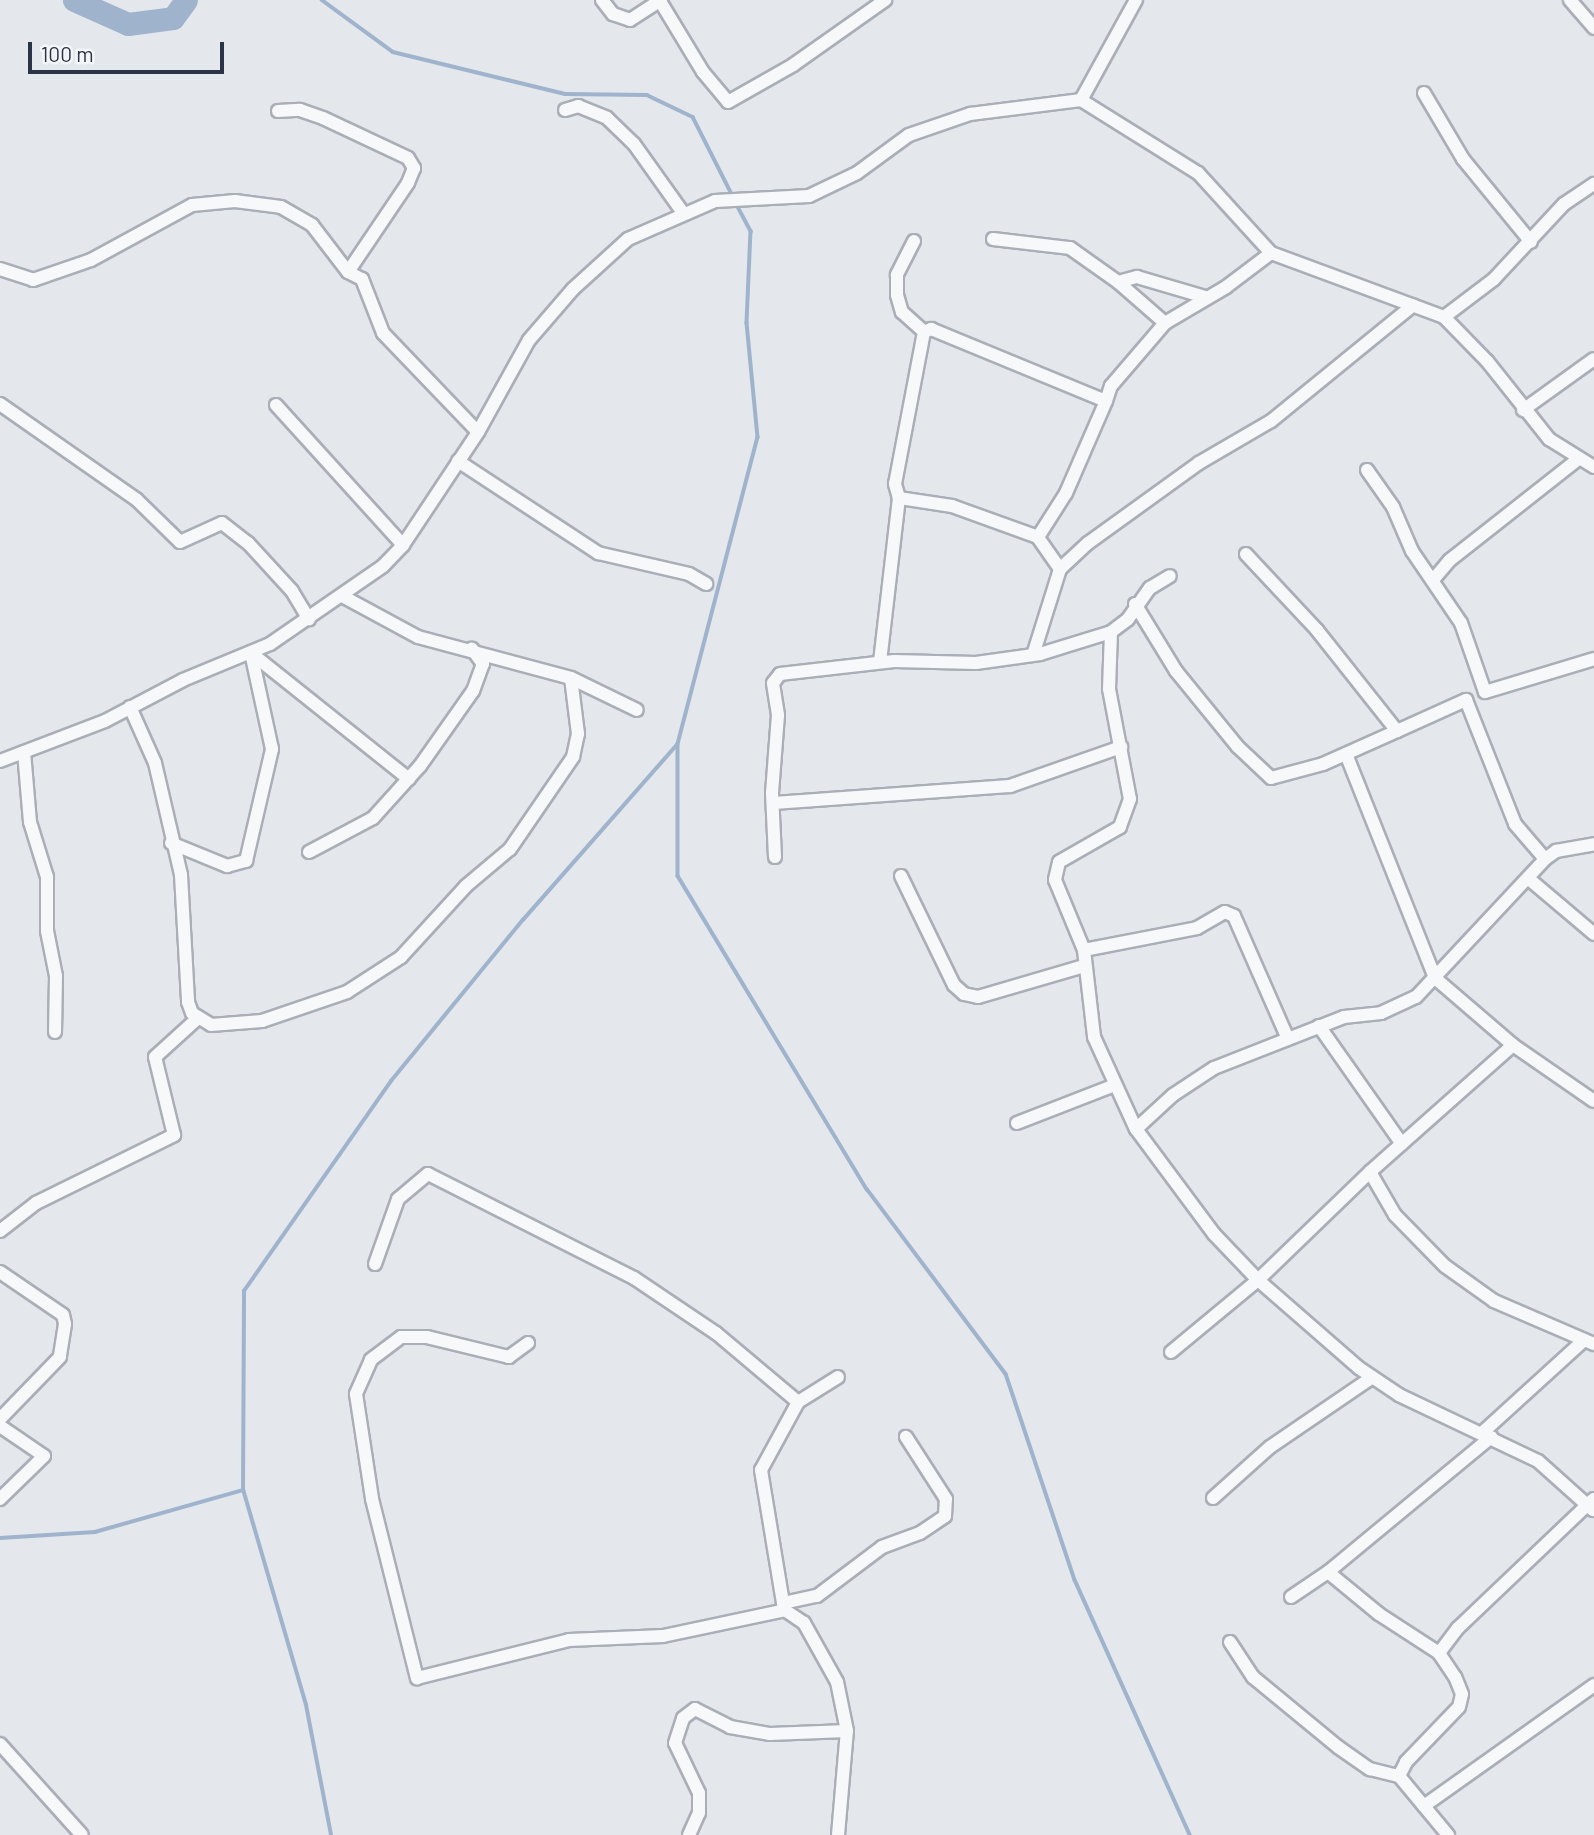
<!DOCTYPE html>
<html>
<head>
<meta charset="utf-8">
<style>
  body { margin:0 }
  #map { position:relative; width:1594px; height:1835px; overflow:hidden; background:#e4e7ec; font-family:Barlow,sans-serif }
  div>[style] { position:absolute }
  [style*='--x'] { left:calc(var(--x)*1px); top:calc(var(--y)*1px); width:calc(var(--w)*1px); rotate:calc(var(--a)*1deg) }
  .stream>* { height:3.5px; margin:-1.75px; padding:0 1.75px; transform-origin:1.75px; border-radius:1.75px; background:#9fb4cc }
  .river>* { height:23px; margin:-11.5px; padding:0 11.5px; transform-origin:11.5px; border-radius:11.5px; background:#9fb4cc }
  .roads { filter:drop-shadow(2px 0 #a9aeb7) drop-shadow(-2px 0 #a9aeb7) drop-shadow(0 2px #a9aeb7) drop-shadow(0 -2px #a9aeb7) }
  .street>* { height:12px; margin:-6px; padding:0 6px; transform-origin:6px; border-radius:6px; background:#f7f8fa }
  span { translate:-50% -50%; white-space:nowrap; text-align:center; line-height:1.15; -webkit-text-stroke:6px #f4f6f9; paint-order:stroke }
  .scale { position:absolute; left:28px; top:42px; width:196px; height:32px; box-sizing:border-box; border:4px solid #2b3445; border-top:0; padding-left:9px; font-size:21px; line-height:24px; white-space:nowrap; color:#2b3445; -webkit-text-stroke:5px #f4f6f9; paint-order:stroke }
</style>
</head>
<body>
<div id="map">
  <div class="stream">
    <i style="--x:322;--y:0;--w:88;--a:36.2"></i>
    <i style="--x:393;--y:52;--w:177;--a:13.7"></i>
    <i style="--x:565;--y:94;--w:82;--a:0.7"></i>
    <i style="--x:647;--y:95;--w:51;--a:25.6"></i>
    <i style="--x:693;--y:117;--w:91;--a:63.2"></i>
    <i style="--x:737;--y:205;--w:30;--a:62"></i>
    <i style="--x:751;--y:231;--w:92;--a:92.5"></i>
    <i style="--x:747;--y:323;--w:115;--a:84.5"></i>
    <i style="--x:758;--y:437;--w:317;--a:104.6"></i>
    <i style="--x:678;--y:744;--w:132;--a:90"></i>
    <i style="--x:678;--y:876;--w:366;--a:58.9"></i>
    <i style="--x:867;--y:1189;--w:231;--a:53.1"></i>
    <i style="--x:1006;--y:1374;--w:217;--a:71.5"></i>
    <i style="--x:1075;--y:1580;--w:280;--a:65.7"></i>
    <i style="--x:0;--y:1538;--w:95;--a:-3.6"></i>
    <i style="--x:95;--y:1532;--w:154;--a:-15.8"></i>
    <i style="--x:331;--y:1835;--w:132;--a:-100.9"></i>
    <i style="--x:306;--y:1705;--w:224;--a:-106.3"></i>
    <i style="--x:243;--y:1490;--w:199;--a:-89.7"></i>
    <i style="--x:244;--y:1291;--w:256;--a:-55"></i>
    <i style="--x:391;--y:1081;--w:208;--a:-50.7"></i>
    <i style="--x:523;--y:920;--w:233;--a:-48.7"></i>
  </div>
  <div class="river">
    <i style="--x:74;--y:0;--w:59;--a:24"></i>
    <i style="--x:128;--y:24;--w:45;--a:-7.6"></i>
    <i style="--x:173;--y:18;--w:22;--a:-54"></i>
  </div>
  <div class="roads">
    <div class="street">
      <i style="--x:602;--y:0;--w:18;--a:52"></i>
      <i style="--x:613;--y:14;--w:18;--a:19"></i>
      <i style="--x:630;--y:20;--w:37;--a:-33"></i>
      <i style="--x:1570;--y:0;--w:37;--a:49"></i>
      <i style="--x:660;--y:1;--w:83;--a:58.8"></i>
      <i style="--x:703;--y:72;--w:39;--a:50"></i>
      <i style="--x:728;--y:102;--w:75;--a:-29.6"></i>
      <i style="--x:793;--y:65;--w:113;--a:-35.2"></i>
      <i style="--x:1424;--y:93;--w:77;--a:59.4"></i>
      <i style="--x:1463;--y:159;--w:107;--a:50.7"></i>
      <i style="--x:1081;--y:100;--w:114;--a:-61.2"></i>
      <i style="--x:565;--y:110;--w:14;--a:-17"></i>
      <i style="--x:578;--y:106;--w:31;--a:22"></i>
      <i style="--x:607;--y:118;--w:37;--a:44"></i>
      <i style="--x:634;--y:144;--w:86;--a:54.5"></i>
      <i style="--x:278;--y:111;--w:22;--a:-3"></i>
      <i style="--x:300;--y:110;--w:24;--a:19"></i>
      <i style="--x:323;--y:118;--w:94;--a:25.2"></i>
      <i style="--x:408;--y:158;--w:12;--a:59"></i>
      <i style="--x:414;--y:168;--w:16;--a:112"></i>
      <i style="--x:408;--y:183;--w:107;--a:124"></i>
      <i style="--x:993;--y:239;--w:78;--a:6.7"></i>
      <i style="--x:1070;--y:248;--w:59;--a:35.3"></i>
      <i style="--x:914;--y:241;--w:38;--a:117"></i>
      <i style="--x:897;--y:275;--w:20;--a:90"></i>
      <i style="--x:897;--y:295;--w:18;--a:74"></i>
      <i style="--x:902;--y:312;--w:30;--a:42"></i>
      <i style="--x:0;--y:269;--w:35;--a:18"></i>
      <i style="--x:33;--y:280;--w:61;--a:-19"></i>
      <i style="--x:91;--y:260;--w:115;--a:-28.6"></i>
      <i style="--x:192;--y:205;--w:43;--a:-5.3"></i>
      <i style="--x:235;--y:201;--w:46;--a:7.4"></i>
      <i style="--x:281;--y:207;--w:36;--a:30"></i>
      <i style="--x:312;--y:225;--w:59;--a:52.5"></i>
      <i style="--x:348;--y:272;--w:16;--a:27"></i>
      <i style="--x:362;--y:279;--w:58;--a:68.7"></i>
      <i style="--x:383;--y:333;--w:137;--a:46.2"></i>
      <i style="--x:1444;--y:317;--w:63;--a:-37.2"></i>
      <i style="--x:1494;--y:279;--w:103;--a:-47"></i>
      <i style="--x:1564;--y:204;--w:36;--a:-34"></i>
      <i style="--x:1165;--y:323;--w:62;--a:-138.9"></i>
      <i style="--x:1118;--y:282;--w:20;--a:-15"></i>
      <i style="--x:1137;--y:277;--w:71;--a:16.4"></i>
      <i style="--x:0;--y:404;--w:167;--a:35"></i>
      <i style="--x:137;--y:500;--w:60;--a:44.3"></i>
      <i style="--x:180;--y:542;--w:46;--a:-24.3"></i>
      <i style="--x:222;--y:523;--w:33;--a:38"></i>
      <i style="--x:248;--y:543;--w:65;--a:47.5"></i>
      <i style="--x:292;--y:591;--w:33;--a:59"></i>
      <i style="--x:276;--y:405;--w:189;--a:47.8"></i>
      <i style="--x:1523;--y:410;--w:87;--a:-35.7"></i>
      <i style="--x:458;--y:461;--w:168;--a:33.3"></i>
      <i style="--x:598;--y:553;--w:93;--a:13"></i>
      <i style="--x:689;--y:574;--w:20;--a:30"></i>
      <i style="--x:1367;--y:470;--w:45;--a:54.9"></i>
      <i style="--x:1393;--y:507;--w:48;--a:66.6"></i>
      <i style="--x:1412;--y:551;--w:87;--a:55.8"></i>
      <i style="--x:1461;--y:623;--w:73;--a:70.8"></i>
      <i style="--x:1485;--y:692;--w:114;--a:-16.8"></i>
      <i style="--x:1038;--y:537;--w:91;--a:-160.2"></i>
      <i style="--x:952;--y:506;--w:54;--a:-171.4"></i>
      <i style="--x:899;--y:498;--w:15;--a:-106"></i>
      <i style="--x:895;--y:484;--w:155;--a:-79.2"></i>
      <i style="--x:924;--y:332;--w:8;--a:-23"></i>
      <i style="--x:931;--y:329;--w:189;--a:22.4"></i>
      <i style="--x:1106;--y:401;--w:16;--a:-72"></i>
      <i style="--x:1111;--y:386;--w:83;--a:-49.4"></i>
      <i style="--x:1165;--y:323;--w:71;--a:-30.5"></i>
      <i style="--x:1226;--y:287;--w:56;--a:-37.1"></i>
      <i style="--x:1060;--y:569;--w:39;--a:-125"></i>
      <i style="--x:1038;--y:537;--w:52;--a:-57.5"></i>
      <i style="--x:1066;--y:493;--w:100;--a:-66.5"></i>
      <i style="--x:1433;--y:580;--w:26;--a:-50"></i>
      <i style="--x:1450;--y:560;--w:162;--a:-38.2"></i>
      <i style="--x:344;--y:597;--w:84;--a:28.4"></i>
      <i style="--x:418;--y:637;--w:158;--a:15"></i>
      <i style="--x:571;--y:678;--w:73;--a:25.9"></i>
      <i style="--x:1135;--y:604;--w:79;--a:58.5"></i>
      <i style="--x:1176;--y:671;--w:98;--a:50.8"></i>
      <i style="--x:1238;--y:747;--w:45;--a:43.2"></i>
      <i style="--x:1271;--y:778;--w:54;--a:-15.1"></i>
      <i style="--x:1323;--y:764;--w:81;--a:-24"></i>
      <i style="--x:1397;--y:731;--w:129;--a:-128.4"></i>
      <i style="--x:1317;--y:630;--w:104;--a:-133.1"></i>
      <i style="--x:1111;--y:632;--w:57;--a:92"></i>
      <i style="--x:1109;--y:689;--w:112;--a:79.2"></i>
      <i style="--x:1130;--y:799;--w:30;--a:110"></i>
      <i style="--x:1120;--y:827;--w:70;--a:150.2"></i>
      <i style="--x:1059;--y:862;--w:18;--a:103"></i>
      <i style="--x:1055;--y:880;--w:76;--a:67.5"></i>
      <i style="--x:1084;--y:950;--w:88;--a:83.4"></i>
      <i style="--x:1094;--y:1037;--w:101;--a:65.5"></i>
      <i style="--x:1136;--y:1129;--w:50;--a:-42.6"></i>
      <i style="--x:1173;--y:1095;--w:49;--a:-33.4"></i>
      <i style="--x:1214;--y:1068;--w:140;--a:-21.4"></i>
      <i style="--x:1344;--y:1017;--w:37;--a:-6"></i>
      <i style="--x:1381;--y:1013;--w:38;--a:-25"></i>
      <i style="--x:1416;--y:997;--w:189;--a:-46.9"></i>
      <i style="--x:1545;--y:859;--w:14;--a:-36"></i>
      <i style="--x:1556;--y:851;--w:39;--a:-10"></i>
      <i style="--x:1034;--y:652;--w:87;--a:-72.6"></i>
      <i style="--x:1060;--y:569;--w:38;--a:-43"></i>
      <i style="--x:1088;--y:543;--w:137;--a:-35.8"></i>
      <i style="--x:1199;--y:463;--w:83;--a:-30.3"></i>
      <i style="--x:1271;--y:421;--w:183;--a:-39.2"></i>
      <i style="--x:880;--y:662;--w:165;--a:-83.4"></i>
      <i style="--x:130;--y:707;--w:61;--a:65.9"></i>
      <i style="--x:155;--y:763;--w:115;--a:76.9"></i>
      <i style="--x:181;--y:875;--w:127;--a:86.8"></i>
      <i style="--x:188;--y:1002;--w:12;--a:70"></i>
      <i style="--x:192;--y:1013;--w:22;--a:32"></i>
      <i style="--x:211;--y:1025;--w:51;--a:-4.5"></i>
      <i style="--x:262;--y:1021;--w:90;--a:-18.8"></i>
      <i style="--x:347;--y:992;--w:64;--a:-32.9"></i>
      <i style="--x:401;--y:957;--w:96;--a:-47.5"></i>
      <i style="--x:466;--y:886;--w:57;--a:-40.1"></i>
      <i style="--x:510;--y:849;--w:112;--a:-55.6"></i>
      <i style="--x:573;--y:757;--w:24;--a:-78"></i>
      <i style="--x:578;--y:734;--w:56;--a:-97.1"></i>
      <i style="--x:1397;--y:731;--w:76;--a:-24.2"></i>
      <i style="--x:1466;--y:700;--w:133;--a:68.4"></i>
      <i style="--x:1515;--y:824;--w:46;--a:49.4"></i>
      <i style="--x:24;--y:752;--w:70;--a:85.1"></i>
      <i style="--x:30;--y:822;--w:58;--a:72.8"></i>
      <i style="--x:47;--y:877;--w:54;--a:90"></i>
      <i style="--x:47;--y:931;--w:46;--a:78.7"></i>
      <i style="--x:56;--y:976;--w:56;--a:91"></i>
      <i style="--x:1346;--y:754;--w:241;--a:68.3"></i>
      <i style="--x:1435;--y:978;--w:103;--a:40.7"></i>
      <i style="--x:1513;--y:1045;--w:98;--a:34.7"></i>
      <i style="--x:0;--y:761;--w:112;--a:-20.9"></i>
      <i style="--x:105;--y:721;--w:88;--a:-27.7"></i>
      <i style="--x:183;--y:680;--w:94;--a:-22.5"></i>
      <i style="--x:270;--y:644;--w:137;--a:-34.6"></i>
      <i style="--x:383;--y:566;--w:29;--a:-46"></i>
      <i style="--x:403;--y:545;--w:136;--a:-56.4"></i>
      <i style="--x:478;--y:432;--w:105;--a:-61"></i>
      <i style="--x:529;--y:340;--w:67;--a:-49.2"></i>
      <i style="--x:573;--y:289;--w:74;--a:-42.3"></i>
      <i style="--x:628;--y:239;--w:95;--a:-23.6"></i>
      <i style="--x:715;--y:201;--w:94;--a:-3"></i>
      <i style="--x:809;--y:196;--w:53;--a:-25.6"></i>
      <i style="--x:857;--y:173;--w:64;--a:-36.2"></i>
      <i style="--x:909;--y:135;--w:65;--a:-19"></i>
      <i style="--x:970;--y:114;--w:112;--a:-7.2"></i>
      <i style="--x:1081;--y:100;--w:138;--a:32"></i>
      <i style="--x:1198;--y:173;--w:108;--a:47.6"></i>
      <i style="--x:1271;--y:253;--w:184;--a:20.3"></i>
      <i style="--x:1444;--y:317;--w:62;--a:45.7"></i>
      <i style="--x:1487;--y:361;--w:100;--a:51.5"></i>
      <i style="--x:1549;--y:439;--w:53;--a:31.9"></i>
      <i style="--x:773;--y:803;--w:238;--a:-4.1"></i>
      <i style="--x:1010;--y:786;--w:118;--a:-19.4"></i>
      <i style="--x:171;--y:843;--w:61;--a:22.3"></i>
      <i style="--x:227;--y:866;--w:20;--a:-15"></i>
      <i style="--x:246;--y:861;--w:115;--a:-76.9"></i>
      <i style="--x:272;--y:749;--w:98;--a:-102.3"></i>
      <i style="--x:251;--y:653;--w:202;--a:38.6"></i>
      <i style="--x:309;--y:852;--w:72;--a:-28"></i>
      <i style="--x:373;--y:818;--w:70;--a:-47.9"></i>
      <i style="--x:420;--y:766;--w:92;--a:-54.8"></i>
      <i style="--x:473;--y:691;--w:29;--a:-70"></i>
      <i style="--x:483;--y:664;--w:19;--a:-126"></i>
      <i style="--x:775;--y:857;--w:64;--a:-92.7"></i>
      <i style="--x:772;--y:793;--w:78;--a:-85.6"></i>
      <i style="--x:778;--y:715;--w:32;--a:-99"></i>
      <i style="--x:773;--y:683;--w:11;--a:-52"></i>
      <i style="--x:780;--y:674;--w:115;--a:-6.5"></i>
      <i style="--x:894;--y:661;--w:82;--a:1.4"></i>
      <i style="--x:976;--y:663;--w:65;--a:-8"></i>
      <i style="--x:1040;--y:654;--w:74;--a:-17.2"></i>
      <i style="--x:1111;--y:632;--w:21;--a:-37"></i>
      <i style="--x:1128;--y:619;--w:38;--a:-55"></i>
      <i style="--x:1150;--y:588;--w:23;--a:-31"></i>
      <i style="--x:901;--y:876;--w:121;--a:64.1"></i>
      <i style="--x:954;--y:985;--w:13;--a:42"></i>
      <i style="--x:964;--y:994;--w:14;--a:12"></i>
      <i style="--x:978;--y:997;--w:110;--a:-16.3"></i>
      <i style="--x:1529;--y:879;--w:85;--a:40.2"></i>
      <i style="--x:1084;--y:950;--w:115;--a:-11"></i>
      <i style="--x:1197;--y:928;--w:32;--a:-30"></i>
      <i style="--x:1225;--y:912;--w:10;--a:24"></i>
      <i style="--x:1234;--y:916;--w:134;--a:66.3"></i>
      <i style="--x:1319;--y:1026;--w:144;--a:54.9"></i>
      <i style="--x:1513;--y:1045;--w:191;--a:138.4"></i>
      <i style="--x:1370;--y:1172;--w:50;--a:59.8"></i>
      <i style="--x:1395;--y:1215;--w:71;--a:45.6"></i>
      <i style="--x:1445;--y:1266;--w:60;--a:35.5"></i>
      <i style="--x:1494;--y:1301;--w:109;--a:23.3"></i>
      <i style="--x:1017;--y:1123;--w:105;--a:-21.2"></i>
      <i style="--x:1136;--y:1129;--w:131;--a:53.4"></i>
      <i style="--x:1214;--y:1234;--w:64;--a:46.3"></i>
      <i style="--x:1258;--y:1280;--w:134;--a:41.1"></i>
      <i style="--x:1359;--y:1368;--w:48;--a:34"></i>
      <i style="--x:1399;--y:1395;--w:154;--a:25.4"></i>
      <i style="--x:1538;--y:1461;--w:66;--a:41.9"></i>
      <i style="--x:1587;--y:1505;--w:9;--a:-41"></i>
      <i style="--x:0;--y:1231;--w:46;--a:-37.9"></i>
      <i style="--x:36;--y:1203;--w:154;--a:-26.2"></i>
      <i style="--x:174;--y:1135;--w:80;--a:-103.7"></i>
      <i style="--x:155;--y:1057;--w:58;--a:-42.2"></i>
      <i style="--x:375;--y:1264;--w:69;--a:-70.5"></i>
      <i style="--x:398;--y:1199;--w:39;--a:-40"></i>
      <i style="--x:428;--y:1174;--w:231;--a:26.8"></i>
      <i style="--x:634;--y:1278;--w:99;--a:33.9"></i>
      <i style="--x:716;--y:1333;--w:107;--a:40.1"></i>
      <i style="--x:0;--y:1272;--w:76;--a:34.3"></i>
      <i style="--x:63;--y:1315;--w:9;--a:77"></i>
      <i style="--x:65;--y:1324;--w:33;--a:99"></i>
      <i style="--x:60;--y:1357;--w:86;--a:134.1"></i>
      <i style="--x:528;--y:1343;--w:24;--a:144"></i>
      <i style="--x:509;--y:1357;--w:84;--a:-166.3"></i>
      <i style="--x:427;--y:1337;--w:26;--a:180"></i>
      <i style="--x:401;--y:1337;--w:38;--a:143"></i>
      <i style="--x:371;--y:1360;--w:37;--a:114"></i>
      <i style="--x:356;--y:1394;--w:106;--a:81.3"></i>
      <i style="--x:372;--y:1499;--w:185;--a:75.9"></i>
      <i style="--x:417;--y:1678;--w:157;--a:-14"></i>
      <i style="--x:569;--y:1640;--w:94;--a:-2.4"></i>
      <i style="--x:663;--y:1636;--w:125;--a:-12"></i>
      <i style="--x:1171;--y:1352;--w:113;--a:-39.6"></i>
      <i style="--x:1258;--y:1280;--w:156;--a:-44"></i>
      <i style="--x:0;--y:1426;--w:53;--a:34.3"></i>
      <i style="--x:44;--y:1456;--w:62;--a:135.7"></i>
      <i style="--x:1482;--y:1433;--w:137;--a:-42.3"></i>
      <i style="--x:1213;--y:1498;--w:76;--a:-41.8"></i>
      <i style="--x:1270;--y:1447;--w:122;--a:-34.3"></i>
      <i style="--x:1291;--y:1597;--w:45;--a:-34"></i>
      <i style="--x:783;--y:1603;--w:135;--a:-99.4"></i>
      <i style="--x:761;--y:1470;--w:77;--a:-61.4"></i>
      <i style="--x:798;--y:1402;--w:47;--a:-32"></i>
      <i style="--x:1230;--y:1642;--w:42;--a:56.7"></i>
      <i style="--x:1253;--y:1677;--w:110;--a:39.5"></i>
      <i style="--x:1338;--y:1747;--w:39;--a:35"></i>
      <i style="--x:1370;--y:1769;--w:30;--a:14"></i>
      <i style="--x:1439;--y:1653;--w:72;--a:-147"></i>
      <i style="--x:1379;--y:1614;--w:66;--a:-140.5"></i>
      <i style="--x:1328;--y:1572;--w:212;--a:-39.6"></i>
      <i style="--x:0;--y:1744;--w:122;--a:48"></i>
      <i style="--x:1399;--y:1776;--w:16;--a:-63"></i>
      <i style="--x:1406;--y:1762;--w:76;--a:-46.1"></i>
      <i style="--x:1459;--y:1707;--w:13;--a:-77"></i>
      <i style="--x:1462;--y:1694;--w:18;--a:-112"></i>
      <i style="--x:1455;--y:1677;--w:29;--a:-124"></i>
      <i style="--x:1439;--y:1653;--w:31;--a:-53"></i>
      <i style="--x:1458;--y:1628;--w:178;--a:-43.6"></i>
      <i style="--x:1587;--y:1505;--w:8;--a:40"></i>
      <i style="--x:1399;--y:1776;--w:77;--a:50.3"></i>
      <i style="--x:1424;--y:1806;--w:209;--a:-35.4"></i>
      <i style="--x:689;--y:1835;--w:24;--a:-66"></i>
      <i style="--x:699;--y:1813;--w:20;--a:-90"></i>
      <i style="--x:699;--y:1793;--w:55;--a:-115.6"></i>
      <i style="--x:675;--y:1743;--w:26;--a:-72"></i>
      <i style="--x:683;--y:1718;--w:15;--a:-37"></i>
      <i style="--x:695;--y:1709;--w:39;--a:27"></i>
      <i style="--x:730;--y:1727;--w:41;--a:9.9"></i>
      <i style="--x:770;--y:1734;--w:77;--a:-2.2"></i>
      <i style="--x:838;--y:1835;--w:104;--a:-85.1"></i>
      <i style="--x:847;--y:1731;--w:50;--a:-101.5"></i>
      <i style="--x:837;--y:1682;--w:68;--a:-119.2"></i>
      <i style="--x:804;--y:1623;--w:23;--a:-146"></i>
      <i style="--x:785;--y:1610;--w:7;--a:-106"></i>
      <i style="--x:783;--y:1603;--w:35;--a:-12"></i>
      <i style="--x:817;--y:1596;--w:81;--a:-37"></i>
      <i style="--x:882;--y:1547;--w:40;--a:-20.2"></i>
      <i style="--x:920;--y:1533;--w:30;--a:-34"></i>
      <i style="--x:945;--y:1516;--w:17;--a:-87"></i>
      <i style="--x:946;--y:1499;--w:74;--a:-122.8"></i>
    </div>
  </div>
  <div class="scale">100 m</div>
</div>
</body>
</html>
